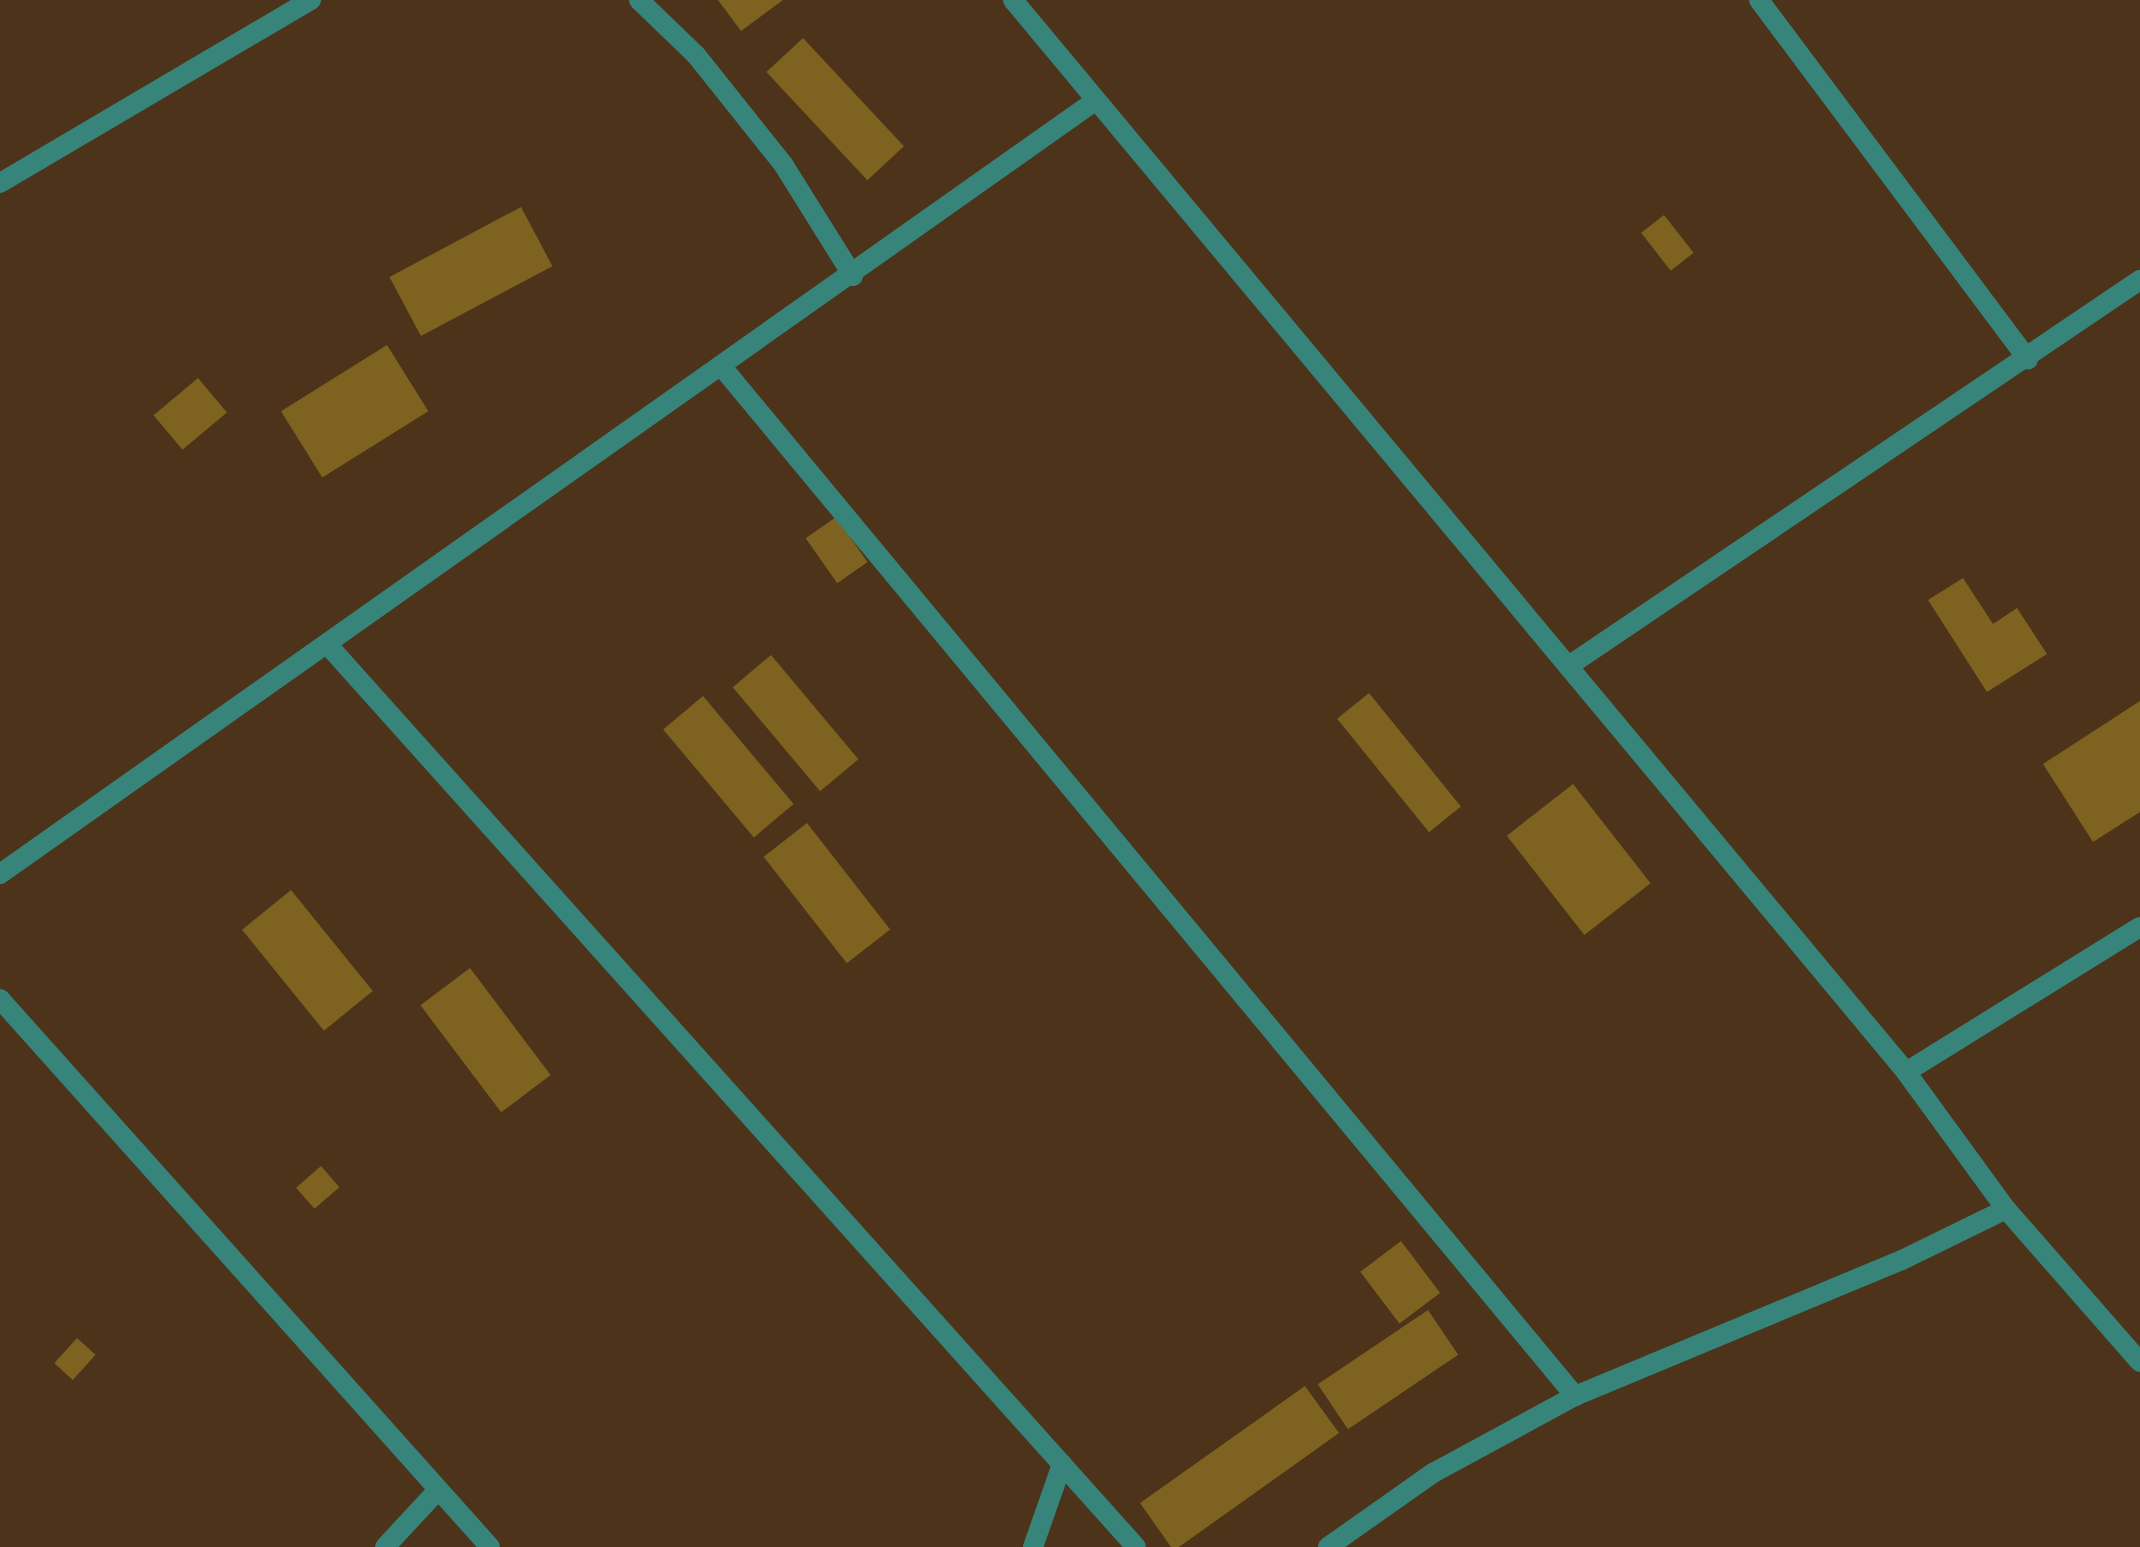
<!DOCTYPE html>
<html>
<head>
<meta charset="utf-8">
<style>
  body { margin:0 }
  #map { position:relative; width:2140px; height:1547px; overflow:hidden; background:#4c331a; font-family:Figtree,sans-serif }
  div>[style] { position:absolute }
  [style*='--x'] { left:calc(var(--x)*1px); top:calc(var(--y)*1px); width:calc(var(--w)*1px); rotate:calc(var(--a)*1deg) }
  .building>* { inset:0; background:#7e6220; transform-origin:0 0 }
  .minor>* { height:20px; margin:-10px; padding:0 10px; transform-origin:10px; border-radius:10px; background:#37847b }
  span { translate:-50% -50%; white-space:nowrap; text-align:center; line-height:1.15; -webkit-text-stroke:10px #4c331a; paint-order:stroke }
</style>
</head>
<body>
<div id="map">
  <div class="building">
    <i style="clip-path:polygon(718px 0,783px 0,741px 31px)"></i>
    <i style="left:803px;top:38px;width:148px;height:50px;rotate:47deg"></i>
    <i style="left:521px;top:207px;width:67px;height:149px;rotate:62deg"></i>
    <i style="left:1664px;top:215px;width:48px;height:29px;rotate:52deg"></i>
    <i style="left:387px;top:345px;width:78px;height:125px;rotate:58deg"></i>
    <i style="left:198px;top:378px;width:45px;height:58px;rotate:50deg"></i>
    <i style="left:836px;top:517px;width:55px;height:37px;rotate:55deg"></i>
    <i style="clip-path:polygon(1963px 578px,1993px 624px,2017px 608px,2047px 654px,1987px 692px,1928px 600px)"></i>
    <i style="left:771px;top:655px;width:136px;height:50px;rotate:50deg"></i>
    <i style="left:1369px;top:693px;width:146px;height:41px;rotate:51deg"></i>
    <i style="left:703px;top:696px;width:141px;height:52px;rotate:50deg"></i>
    <i style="clip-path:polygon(2140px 701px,2140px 812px,2093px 842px,2043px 764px)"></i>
    <i style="left:1573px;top:784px;width:126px;height:84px;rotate:52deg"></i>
    <i style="left:807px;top:823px;width:135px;height:55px;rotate:52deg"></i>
    <i style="left:291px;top:890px;width:130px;height:63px;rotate:51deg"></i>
    <i style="left:470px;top:968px;width:134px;height:62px;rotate:53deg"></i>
    <i style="left:321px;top:1166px;width:28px;height:33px;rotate:49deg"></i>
    <i style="left:1401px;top:1241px;width:65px;height:51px;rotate:53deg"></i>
    <i style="left:1428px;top:1310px;width:54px;height:133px;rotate:56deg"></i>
    <i style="left:77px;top:1338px;width:25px;height:34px;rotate:42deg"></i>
    <i style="clip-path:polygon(1305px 1386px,1339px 1433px,1179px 1547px,1171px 1547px,1140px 1503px)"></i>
  </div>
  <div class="minor">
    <i style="--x:639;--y:0;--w:79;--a:44"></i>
    <i style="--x:696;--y:55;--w:139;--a:51.4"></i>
    <i style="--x:783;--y:164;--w:132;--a:58"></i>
    <i style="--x:1013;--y:0;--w:1395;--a:50.2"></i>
    <i style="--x:1906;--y:1072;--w:170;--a:53.9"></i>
    <i style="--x:2006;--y:1209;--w:203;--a:48.8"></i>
    <i style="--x:1759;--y:0;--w:449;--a:53.2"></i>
    <i style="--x:0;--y:183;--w:361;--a:-30.5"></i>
    <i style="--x:722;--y:367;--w:1337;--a:50.34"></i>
    <i style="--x:327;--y:644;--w:1212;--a:48.14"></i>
    <i style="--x:1570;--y:665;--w:688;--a:-34.04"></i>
    <i style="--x:0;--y:874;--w:1340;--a:-35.22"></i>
    <i style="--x:0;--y:999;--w:735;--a:48.2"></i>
    <i style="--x:1906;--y:1072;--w:275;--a:-31.8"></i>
    <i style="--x:385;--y:1547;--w:78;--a:-47.1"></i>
    <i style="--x:1033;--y:1547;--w:88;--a:-70.7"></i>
    <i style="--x:1328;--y:1547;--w:128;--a:-35.2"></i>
    <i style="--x:1433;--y:1473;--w:162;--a:-28.5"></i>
    <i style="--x:1575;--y:1396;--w:354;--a:-22.6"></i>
    <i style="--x:1902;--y:1260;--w:116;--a:-26.1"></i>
  </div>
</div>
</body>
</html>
